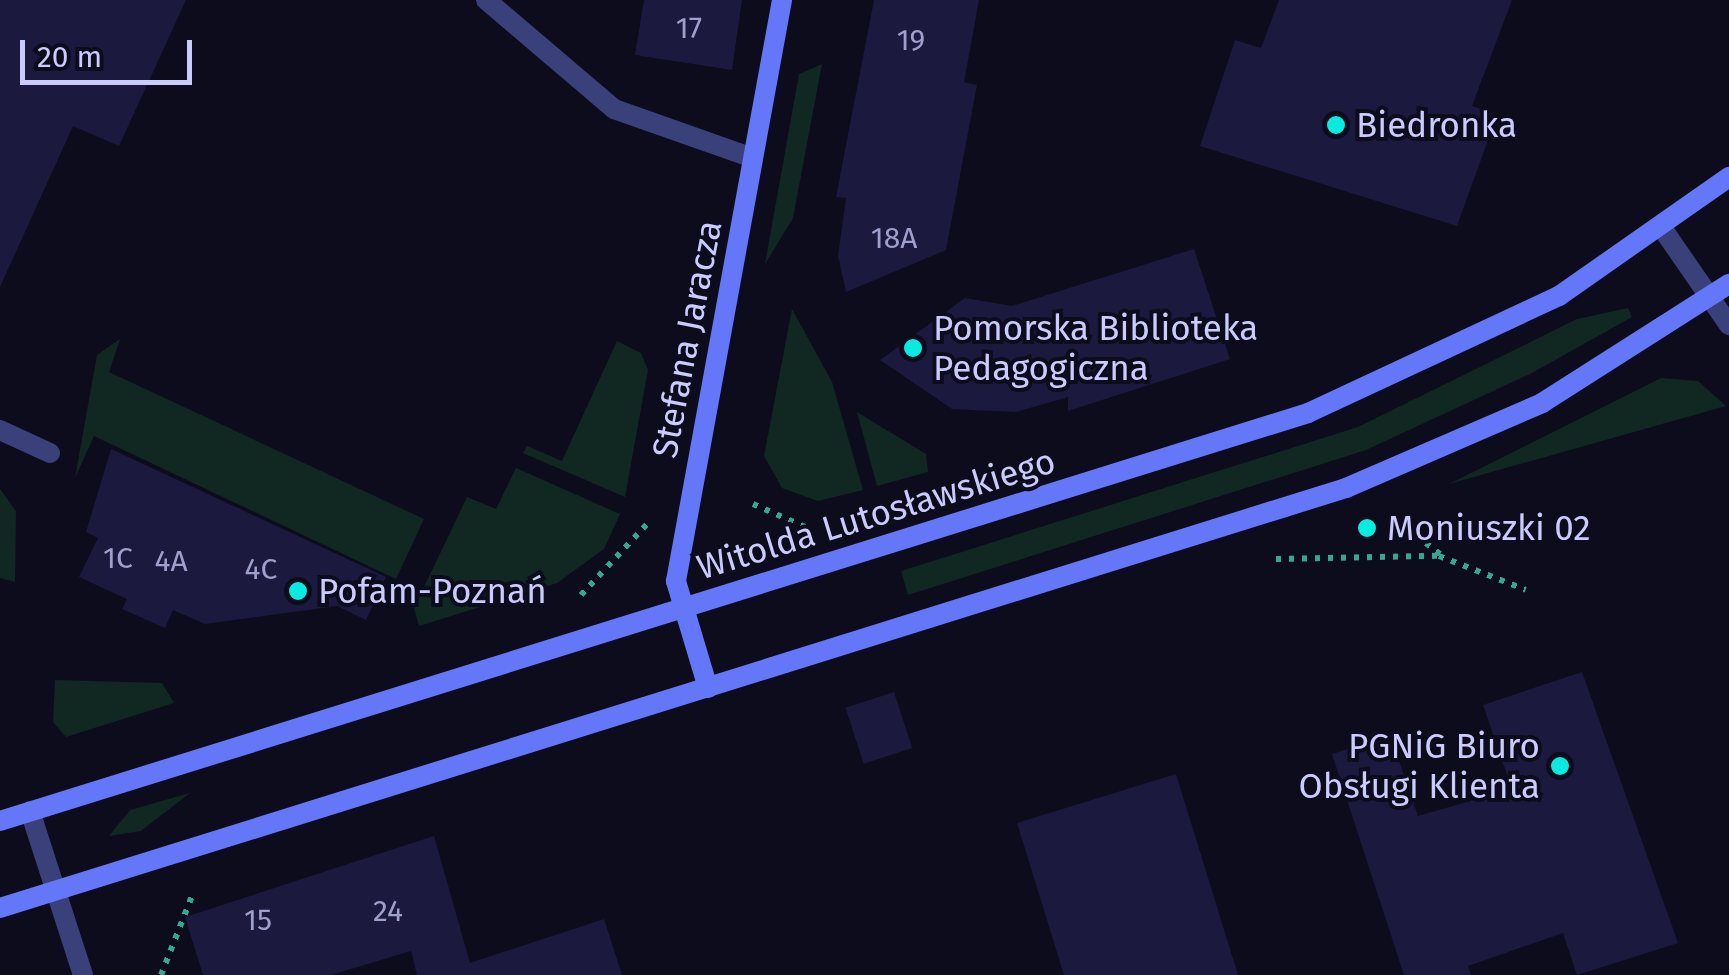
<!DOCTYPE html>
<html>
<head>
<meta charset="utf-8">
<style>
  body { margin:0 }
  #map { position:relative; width:1729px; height:975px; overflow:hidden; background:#0d0c1d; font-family:"Fira Sans",sans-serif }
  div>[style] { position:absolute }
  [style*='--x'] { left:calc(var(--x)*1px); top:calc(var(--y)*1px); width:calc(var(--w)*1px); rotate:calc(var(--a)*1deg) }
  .green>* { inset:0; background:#102722 }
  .building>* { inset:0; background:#1b193d; transform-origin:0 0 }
  .path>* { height:6px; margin-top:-3px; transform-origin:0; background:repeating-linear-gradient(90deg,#31aa91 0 5px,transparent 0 13px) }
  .lane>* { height:20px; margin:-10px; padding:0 10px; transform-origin:10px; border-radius:10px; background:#39407a }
  .street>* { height:20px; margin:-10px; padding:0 10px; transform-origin:10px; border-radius:10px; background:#39407a }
  .secondary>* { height:20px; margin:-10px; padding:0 10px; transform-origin:10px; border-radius:10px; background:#6577f9 }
  .dots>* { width:28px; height:28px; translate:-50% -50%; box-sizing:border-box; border:5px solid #0d0c1d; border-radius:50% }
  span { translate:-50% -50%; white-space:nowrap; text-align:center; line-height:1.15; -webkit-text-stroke:8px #0d0c1d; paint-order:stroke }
  .number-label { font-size:30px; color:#9e9fcd }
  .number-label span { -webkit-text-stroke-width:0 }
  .poi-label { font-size:35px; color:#caccfd }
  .left { translate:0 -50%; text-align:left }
  .right { translate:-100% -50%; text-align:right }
  .street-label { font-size:35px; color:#caccfd }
  .scale { position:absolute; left:20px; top:40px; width:172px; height:45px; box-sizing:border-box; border:5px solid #caccfd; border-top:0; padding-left:12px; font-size:30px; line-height:35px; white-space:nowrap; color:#caccfd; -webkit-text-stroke:8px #0d0c1d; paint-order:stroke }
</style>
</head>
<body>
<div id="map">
  <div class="green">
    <i style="clip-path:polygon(822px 64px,793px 218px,765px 264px,799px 74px)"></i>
    <i style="clip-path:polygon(1628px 308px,1632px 317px,1530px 374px,1366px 450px,908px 595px,901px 571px,1358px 427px,1577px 319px)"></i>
    <i style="clip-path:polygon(792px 309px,832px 382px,863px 490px,818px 501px,782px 488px,764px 456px)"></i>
    <i style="clip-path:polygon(120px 339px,109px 372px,424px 519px,396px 579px,94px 436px,75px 478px,97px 355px)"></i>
    <i style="clip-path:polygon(617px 341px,641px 353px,648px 370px,625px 497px,523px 453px,527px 446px,562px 461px)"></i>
    <i style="clip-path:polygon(1661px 378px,1698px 381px,1726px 406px,1449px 484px)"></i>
    <i style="clip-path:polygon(857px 412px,926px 454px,928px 472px,877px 486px)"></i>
    <i style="clip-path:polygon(516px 468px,620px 514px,604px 549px,557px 583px,419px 626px,414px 608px,467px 497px,496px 509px)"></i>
    <i style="clip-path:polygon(0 489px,16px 511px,15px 582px,0 578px)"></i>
    <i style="clip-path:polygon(55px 680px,162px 683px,174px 703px,66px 737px,53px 722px)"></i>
    <i style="clip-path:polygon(190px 793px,141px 831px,109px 836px,130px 810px)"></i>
  </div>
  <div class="building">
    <i style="clip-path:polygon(0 0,186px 0,119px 146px,73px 126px,0 287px)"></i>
    <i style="clip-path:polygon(644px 0,742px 0,732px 70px,635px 55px)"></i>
    <i style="clip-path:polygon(874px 0,979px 0,964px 82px,977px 85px,946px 250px,846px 292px,838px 256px,846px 198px,836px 197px)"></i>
    <i style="clip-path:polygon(1279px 0,1512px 0,1472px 106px,1497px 115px,1457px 226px,1200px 146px,1235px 40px,1261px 48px)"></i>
    <i style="clip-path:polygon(1194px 249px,1230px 359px,1068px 411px,1068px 397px,1016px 412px,952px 409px,880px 360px,965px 298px,1012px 306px)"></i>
    <i style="clip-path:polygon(111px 449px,386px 577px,366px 620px,337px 606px,205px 624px,173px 610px,165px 628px,122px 609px,127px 599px,79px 577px,98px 538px,86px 532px)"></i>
    <i style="clip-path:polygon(1582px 672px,1678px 943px,1577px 975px,1563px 933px,1468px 966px,1471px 975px,1404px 975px,1332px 754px,1390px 735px,1418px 816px,1512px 789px,1483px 705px)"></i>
    <i style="left:894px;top:692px;width:59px;height:51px;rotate:72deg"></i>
    <i style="clip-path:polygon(1176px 774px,1238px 975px,1064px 975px,1017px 823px)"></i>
    <i style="clip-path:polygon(434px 836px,470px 963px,604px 919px,622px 975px,417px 975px,411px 951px,331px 975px,203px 975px,185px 917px)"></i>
  </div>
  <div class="path">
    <i style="--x:753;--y:504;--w:57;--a:23.9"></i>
    <i style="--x:1395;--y:519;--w:58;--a:38"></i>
    <i style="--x:1276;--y:559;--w:163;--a:-1.1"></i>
    <i style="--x:1439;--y:556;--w:93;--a:21.3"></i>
    <i style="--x:581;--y:595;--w:96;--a:-47.1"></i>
    <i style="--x:161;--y:975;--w:85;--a:-68.6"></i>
  </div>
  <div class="lane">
    <i style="--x:486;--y:0;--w:168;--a:40.4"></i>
    <i style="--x:614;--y:109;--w:147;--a:19.4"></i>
  </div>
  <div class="street">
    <i style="--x:1662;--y:228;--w:118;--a:55.4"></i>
    <i style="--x:0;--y:430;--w:55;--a:24.7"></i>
    <i style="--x:30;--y:811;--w:172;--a:72.1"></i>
  </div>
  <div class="secondary">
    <i style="--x:708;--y:688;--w:112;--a:-106.7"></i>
    <i style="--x:676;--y:581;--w:591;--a:-79.66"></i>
    <i style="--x:0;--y:821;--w:1370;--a:-17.32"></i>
    <i style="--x:1308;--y:413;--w:277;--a:-25"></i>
    <i style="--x:1559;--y:296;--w:208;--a:-35"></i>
    <i style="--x:0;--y:908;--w:1410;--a:-17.33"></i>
    <i style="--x:1346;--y:488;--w:214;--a:-23.4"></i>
    <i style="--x:1542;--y:403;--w:222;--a:-32.5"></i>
  </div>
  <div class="dots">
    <i style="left:1336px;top:125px;background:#09eae0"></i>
    <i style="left:913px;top:348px;background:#09eae0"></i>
    <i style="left:1367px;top:528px;background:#09eae0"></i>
    <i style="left:298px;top:591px;background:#09eae0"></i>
    <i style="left:1560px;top:766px;background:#09eae0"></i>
  </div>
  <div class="number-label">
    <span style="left:689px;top:28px">17</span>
    <span style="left:911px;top:40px">19</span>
    <span style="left:894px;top:238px">18A</span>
    <span style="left:118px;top:558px">1C</span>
    <span style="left:171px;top:561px">4A</span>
    <span style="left:261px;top:569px">4C</span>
    <span style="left:388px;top:911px">24</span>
    <span style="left:258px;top:920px">15</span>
  </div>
  <div class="poi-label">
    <span class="left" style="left:1356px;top:125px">Biedronka</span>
    <span class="left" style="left:933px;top:348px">Pomorska Biblioteka<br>Pedagogiczna</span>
    <span class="left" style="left:1387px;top:528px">Moniuszki 02</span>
    <span class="left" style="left:318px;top:591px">Pofam-Poznań</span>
    <span class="right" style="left:1540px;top:766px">PGNiG Biuro<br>Obsługi Klienta</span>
  </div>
  <div class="street-label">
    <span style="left:687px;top:339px;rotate:-79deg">Stefana Jaracza</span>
    <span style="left:876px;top:514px;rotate:-17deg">Witolda Lutosławskiego</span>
  </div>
  <div class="scale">20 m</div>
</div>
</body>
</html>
